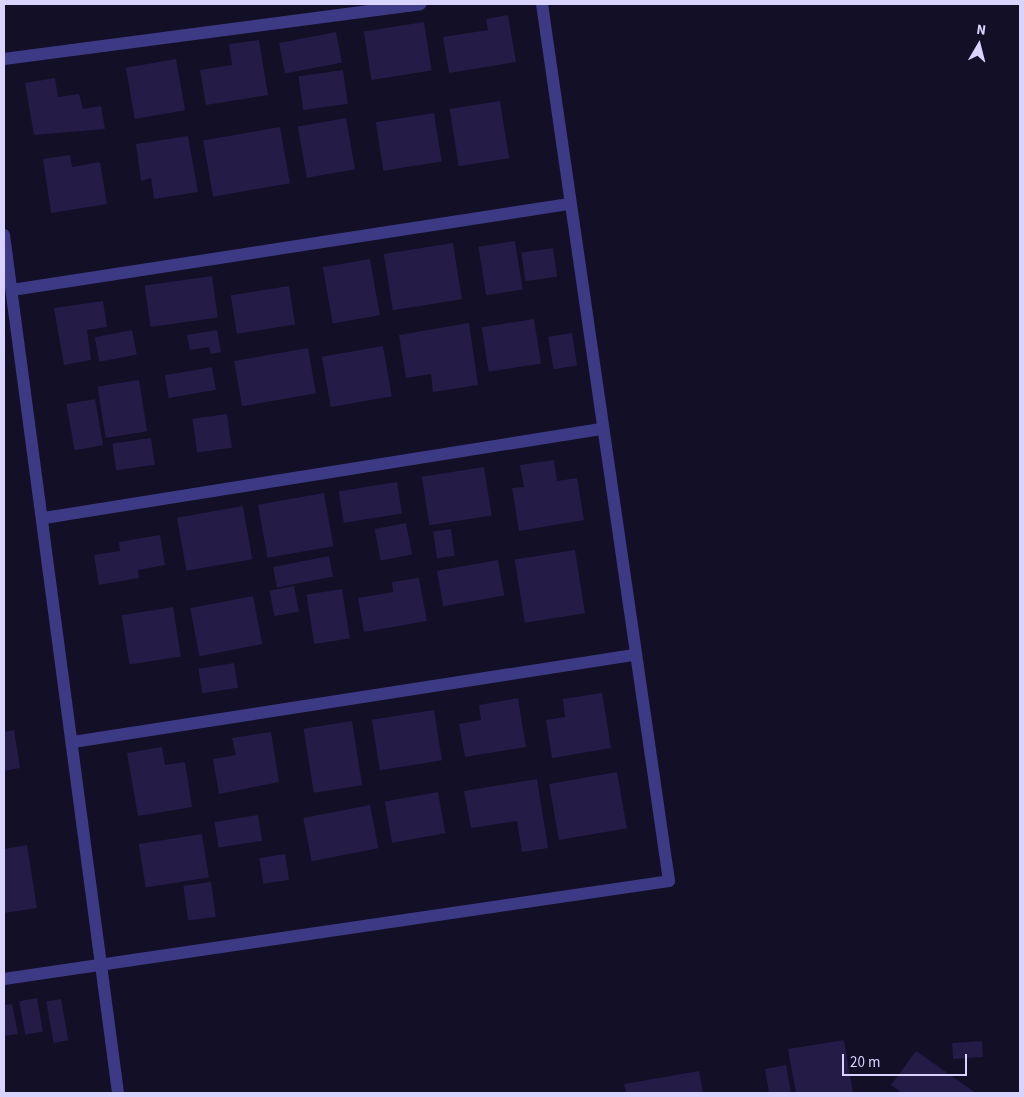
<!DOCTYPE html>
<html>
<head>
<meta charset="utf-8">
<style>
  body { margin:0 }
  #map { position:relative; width:1024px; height:1097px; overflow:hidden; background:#130f26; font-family:"Source Sans 3",sans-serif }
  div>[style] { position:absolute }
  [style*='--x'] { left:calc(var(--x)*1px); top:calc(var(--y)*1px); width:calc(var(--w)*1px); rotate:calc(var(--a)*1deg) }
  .building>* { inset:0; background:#241b47; transform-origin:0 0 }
  .minor>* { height:12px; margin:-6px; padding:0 6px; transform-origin:6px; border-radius:6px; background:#3d3a85 }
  span { translate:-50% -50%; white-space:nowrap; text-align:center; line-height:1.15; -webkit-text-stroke:5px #130f26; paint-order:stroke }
  .frame { position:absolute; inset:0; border:5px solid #d9d4ff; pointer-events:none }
  .north { position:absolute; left:954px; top:20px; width:50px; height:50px; -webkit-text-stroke:4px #130f26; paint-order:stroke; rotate:8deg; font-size:14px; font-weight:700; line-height:20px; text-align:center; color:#d9d4ff }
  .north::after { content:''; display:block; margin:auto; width:18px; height:22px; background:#d9d4ff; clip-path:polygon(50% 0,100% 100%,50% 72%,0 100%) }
  .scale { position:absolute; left:842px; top:1054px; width:125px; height:22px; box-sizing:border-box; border:2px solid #d9d4ff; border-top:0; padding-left:6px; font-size:15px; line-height:18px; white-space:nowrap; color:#d9d4ff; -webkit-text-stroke:4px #130f26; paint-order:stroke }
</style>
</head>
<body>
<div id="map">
  <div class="building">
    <i style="clip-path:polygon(508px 15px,516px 62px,449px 73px,443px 37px,488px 30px,486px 19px)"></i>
    <i style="left:424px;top:22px;width:49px;height:61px;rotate:81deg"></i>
    <i style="left:336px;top:32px;width:31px;height:58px;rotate:79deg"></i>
    <i style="clip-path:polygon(259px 40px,268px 95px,206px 105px,200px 70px,232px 65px,229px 44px)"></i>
    <i style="left:176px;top:59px;width:52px;height:51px;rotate:80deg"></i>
    <i style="left:343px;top:70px;width:34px;height:45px;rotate:82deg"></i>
    <i style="clip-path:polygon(55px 78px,58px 97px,79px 94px,83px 109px,101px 106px,105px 129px,34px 135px,25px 83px)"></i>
    <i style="left:500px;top:101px;width:58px;height:51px;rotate:81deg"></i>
    <i style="left:434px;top:113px;width:49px;height:59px;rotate:81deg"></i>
    <i style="left:346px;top:118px;width:52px;height:49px;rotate:80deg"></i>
    <i style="left:280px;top:127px;width:57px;height:78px;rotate:80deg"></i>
    <i style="clip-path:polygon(188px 136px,198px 192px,154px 199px,151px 178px,141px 181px,136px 144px)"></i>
    <i style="clip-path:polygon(70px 155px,72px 167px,100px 162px,107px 204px,51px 213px,43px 159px)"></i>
    <i style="left:515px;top:241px;width:49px;height:37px;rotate:81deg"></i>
    <i style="left:453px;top:243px;width:57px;height:70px;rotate:81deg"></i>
    <i style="left:553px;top:248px;width:29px;height:32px;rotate:82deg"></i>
    <i style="left:370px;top:259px;width:57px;height:48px;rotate:80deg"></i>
    <i style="left:212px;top:276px;width:42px;height:68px;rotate:82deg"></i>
    <i style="left:289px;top:286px;width:39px;height:59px;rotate:81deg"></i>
    <i style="clip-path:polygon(103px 301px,107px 327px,87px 330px,91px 360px,64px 365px,54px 308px)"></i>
    <i style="left:534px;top:319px;width:45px;height:53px;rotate:81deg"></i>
    <i style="clip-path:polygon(469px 323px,478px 385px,433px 392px,431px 374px,406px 378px,399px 335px)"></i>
    <i style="left:132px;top:330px;width:25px;height:38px;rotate:79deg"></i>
    <i style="clip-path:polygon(217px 330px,221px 352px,211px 354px,209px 347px,190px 350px,187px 335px)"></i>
    <i style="left:572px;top:333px;width:33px;height:24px;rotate:81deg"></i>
    <i style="left:383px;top:346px;width:51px;height:62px;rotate:80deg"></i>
    <i style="left:308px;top:348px;width:46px;height:75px;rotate:80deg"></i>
    <i style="left:212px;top:367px;width:23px;height:48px;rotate:80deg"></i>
    <i style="left:139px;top:380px;width:52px;height:42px;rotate:81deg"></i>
    <i style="left:95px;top:399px;width:47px;height:29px;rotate:80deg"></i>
    <i style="left:227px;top:414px;width:34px;height:35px;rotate:82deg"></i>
    <i style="left:151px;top:438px;width:27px;height:39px;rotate:82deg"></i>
    <i style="clip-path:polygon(554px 460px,557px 481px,577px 478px,584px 520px,519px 531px,512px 488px,524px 487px,520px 465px)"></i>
    <i style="left:484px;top:467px;width:49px;height:63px;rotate:81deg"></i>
    <i style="left:397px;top:482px;width:32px;height:59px;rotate:81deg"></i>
    <i style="left:324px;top:493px;width:54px;height:67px;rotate:80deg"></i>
    <i style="left:243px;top:506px;width:54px;height:67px;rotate:80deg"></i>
    <i style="left:406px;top:523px;width:32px;height:32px;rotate:79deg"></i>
    <i style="left:451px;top:529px;width:27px;height:18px;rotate:82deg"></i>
    <i style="clip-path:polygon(160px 535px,165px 565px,138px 570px,139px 578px,99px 585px,94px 555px,120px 551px,119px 542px)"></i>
    <i style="left:575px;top:550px;width:64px;height:61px;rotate:81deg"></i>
    <i style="left:329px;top:556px;width:21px;height:57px;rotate:79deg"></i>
    <i style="left:498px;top:560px;width:36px;height:62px;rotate:80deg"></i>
    <i style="clip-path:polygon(419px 578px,427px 621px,364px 632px,358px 598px,393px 592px,392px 582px)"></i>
    <i style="left:294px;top:586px;width:26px;height:25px;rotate:79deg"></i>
    <i style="left:342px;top:589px;width:50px;height:36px;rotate:81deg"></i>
    <i style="left:253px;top:596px;width:49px;height:64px;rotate:79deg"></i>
    <i style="left:173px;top:607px;width:50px;height:52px;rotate:81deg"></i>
    <i style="left:234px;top:663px;width:25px;height:36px;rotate:81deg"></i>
    <i style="clip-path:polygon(602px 693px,611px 748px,552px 758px,546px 720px,565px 717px,563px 699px)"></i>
    <i style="clip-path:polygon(518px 698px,526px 747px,465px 757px,459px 724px,481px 720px,479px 705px)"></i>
    <i style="left:434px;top:710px;width:51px;height:63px;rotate:81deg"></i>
    <i style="left:352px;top:721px;width:65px;height:49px;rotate:81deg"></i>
    <i style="clip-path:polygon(14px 730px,20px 768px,4px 771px,4px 732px)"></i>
    <i style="clip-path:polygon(271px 732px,279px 782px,219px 794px,213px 759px,236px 755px,232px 738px)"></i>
    <i style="clip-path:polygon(162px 747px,165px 765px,185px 762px,192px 807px,138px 816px,127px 753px)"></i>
    <i style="left:617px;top:772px;width:57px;height:69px;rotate:80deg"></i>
    <i style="clip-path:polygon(537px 779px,548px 848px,522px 852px,517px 821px,471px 828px,464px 791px)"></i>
    <i style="left:438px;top:792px;width:42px;height:54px;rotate:80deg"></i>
    <i style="left:370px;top:805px;width:44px;height:68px;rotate:79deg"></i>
    <i style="left:258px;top:815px;width:26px;height:44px;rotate:81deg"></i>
    <i style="left:202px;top:834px;width:44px;height:64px;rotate:81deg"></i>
    <i style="clip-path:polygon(27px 845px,37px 908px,4px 913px,4px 849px)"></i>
    <i style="left:285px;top:854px;width:26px;height:26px;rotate:81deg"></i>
    <i style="left:211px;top:882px;width:35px;height:28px;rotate:82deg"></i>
    <i style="left:37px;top:998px;width:34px;height:18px;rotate:80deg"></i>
    <i style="left:61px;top:999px;width:42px;height:15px;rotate:80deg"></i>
    <i style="clip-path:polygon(12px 1004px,18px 1034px,4px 1036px,4px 1005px)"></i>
    <i style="clip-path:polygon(844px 1040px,853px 1093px,796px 1093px,788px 1049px)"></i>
    <i style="left:982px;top:1041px;width:16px;height:30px;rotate:86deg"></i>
    <i style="clip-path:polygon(916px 1051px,976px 1093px,902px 1093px,891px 1085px)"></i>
    <i style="clip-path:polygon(786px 1065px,791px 1093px,769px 1093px,765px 1069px)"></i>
    <i style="clip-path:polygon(699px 1071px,703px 1093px,626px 1093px,624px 1084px)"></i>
  </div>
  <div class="minor">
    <i style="--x:4;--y:59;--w:420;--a:-7.5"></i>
    <i style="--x:4;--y:235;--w:866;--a:82.43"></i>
    <i style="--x:12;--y:290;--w:564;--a:-8.78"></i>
    <i style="--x:44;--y:518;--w:564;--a:-9.08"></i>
    <i style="--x:73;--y:742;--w:568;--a:-8.82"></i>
    <i style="--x:4;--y:979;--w:672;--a:-8.38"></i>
    <i style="--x:669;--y:881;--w:886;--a:-98.24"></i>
  </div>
  <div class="frame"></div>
  <div class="north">N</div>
  <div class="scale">20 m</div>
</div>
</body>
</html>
